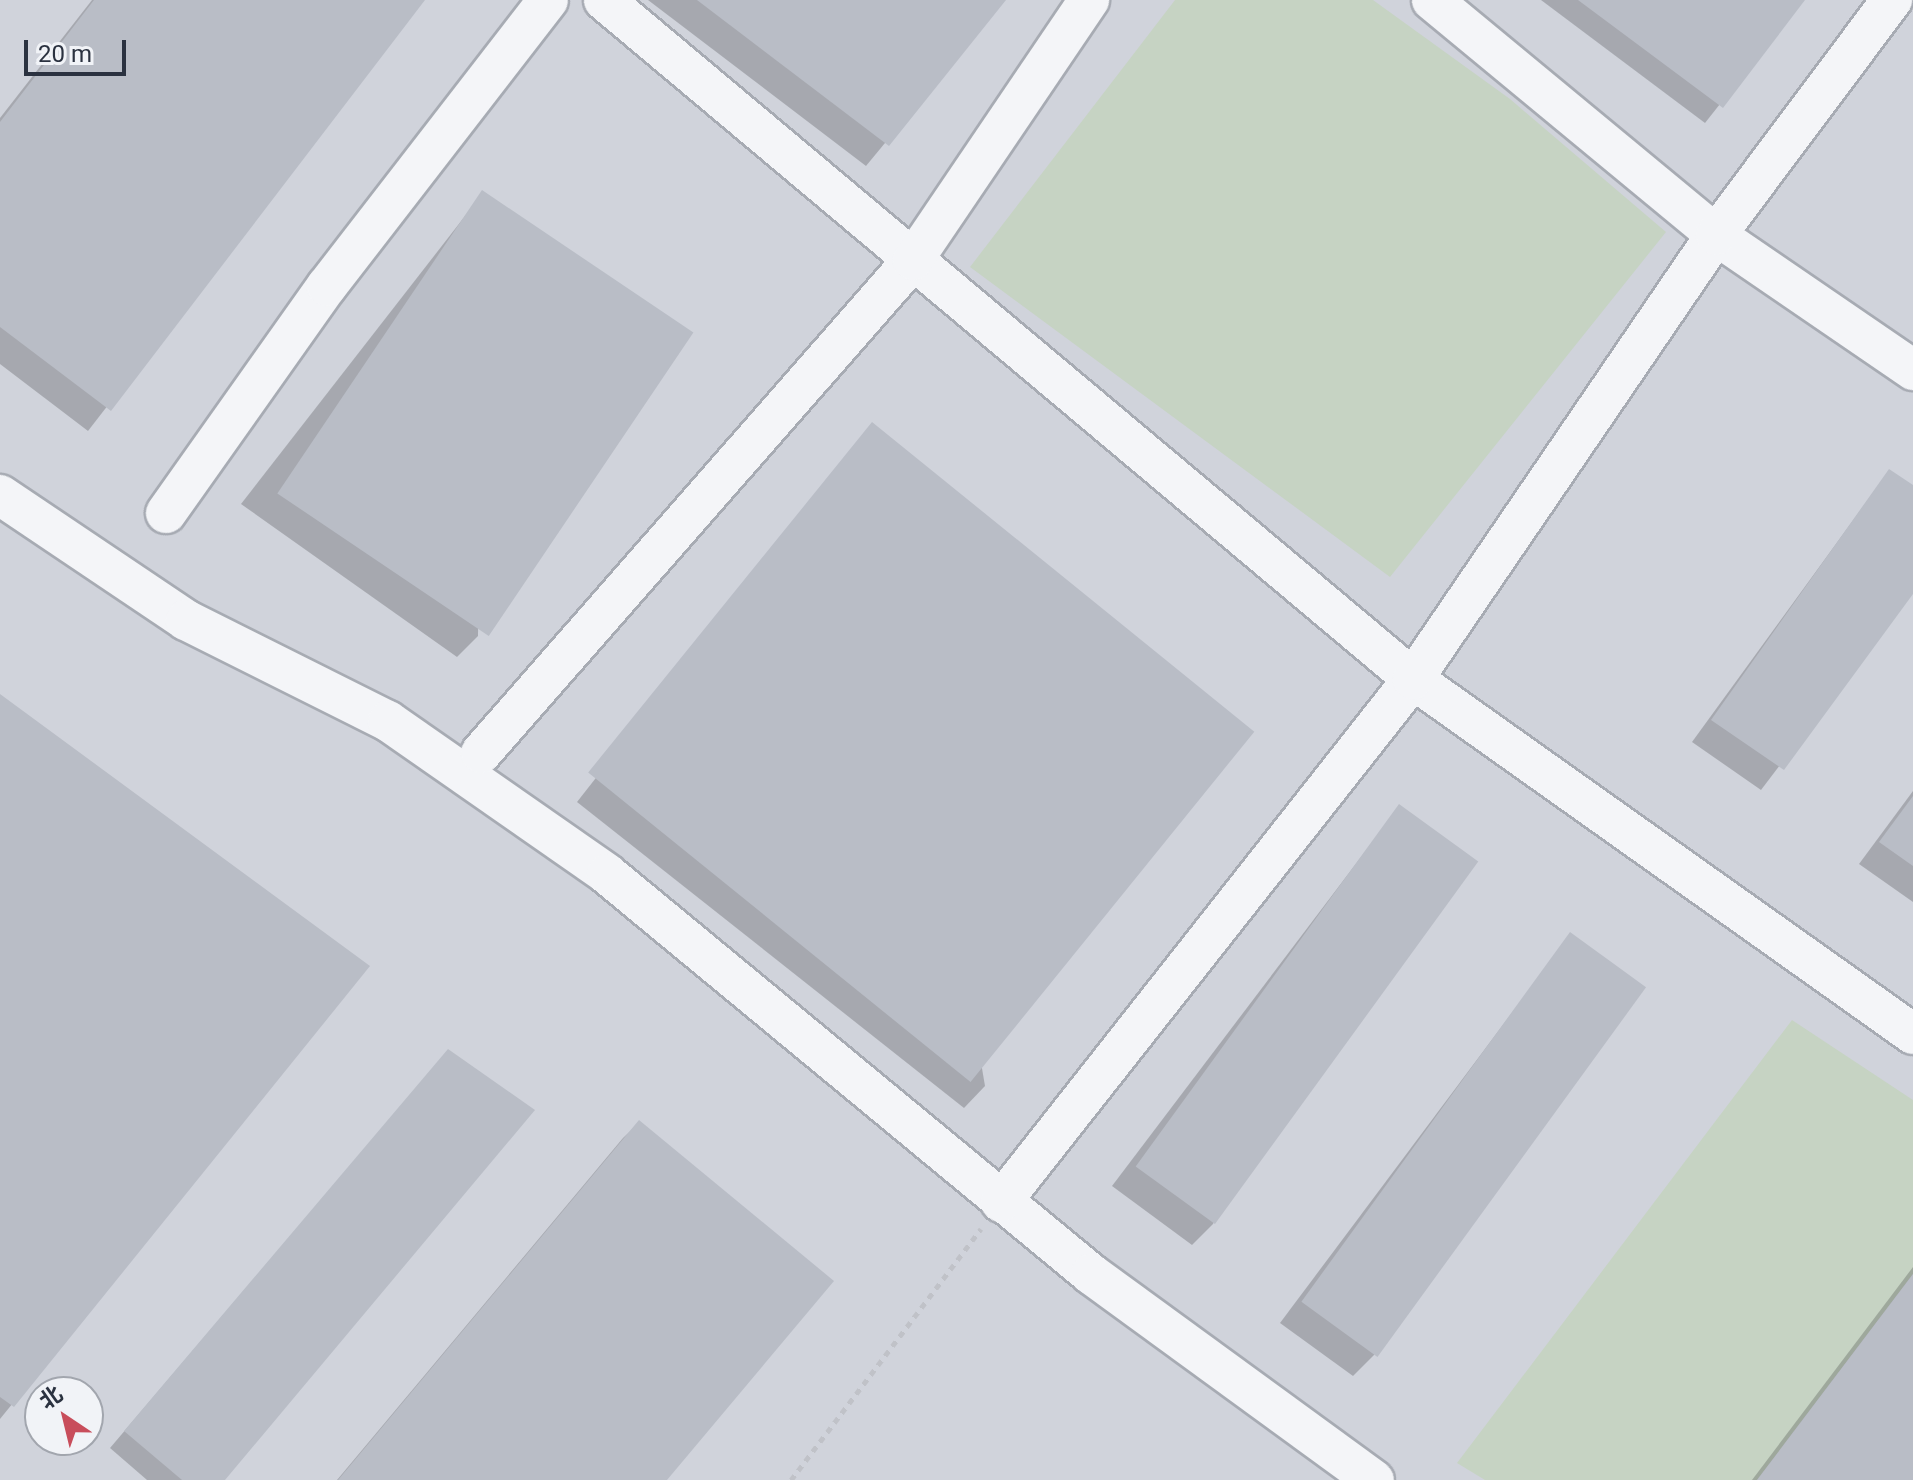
<!DOCTYPE html>
<html>
<head>
<meta charset="utf-8">
<style>
  body { margin:0 }
  #map { position:relative; width:1913px; height:1480px; overflow:hidden; background:#e2e4e9; font-family:Roboto,"Noto Sans SC",sans-serif }
  div>[style] { position:absolute }
  [style*='--x'] { left:calc(var(--x)*1px); top:calc(var(--y)*1px); width:calc(var(--w)*1px); rotate:calc(var(--a)*1deg) }
  .built>* { inset:0; background:#d0d3db }
  .green>* { inset:0; background:#c6d3c3 }
  .shadow>* { inset:0; background:#0003 }
  .building>* { inset:0; background:#b9bdc6; transform-origin:0 0 }
  .path>* { height:5px; margin-top:-2.5px; transform-origin:0; background:repeating-linear-gradient(90deg,#c0c2c8 0 6px,transparent 0 12px) }
  .roads { filter:drop-shadow(2px 0 #a7abb3) drop-shadow(-2px 0 #a7abb3) drop-shadow(0 2px #a7abb3) drop-shadow(0 -2px #a7abb3) }
  .minor>* { height:40px; margin:-20px; padding:0 20px; transform-origin:20px; border-radius:20px; background:#f4f5f8 }
  span { translate:-50% -50%; white-space:nowrap; text-align:center; line-height:1.15; -webkit-text-stroke:8px #f1f3f7; paint-order:stroke }
  .north { position:absolute; left:24px; top:1376px; width:80px; height:80px; box-sizing:border-box; background:#f1f3f7; border:2px solid #a2a6ae; border-radius:50%; rotate:325deg; font-size:22px; font-weight:700; line-height:32px; text-align:center; color:#2b3240 }
  .north::after { content:''; display:block; margin:auto; width:28px; height:36px; background:#c84d5b; clip-path:polygon(50% 0,100% 100%,50% 72%,0 100%) }
  .scale { position:absolute; left:24px; top:40px; width:102px; height:36px; box-sizing:border-box; border:4px solid #2b3240; border-top:0; padding-left:10px; font-size:24px; line-height:28px; white-space:nowrap; color:#2b3240; -webkit-text-stroke:6px #f1f3f7; paint-order:stroke }
</style>
</head>
<body>
<div id="map">
  <div class="built">
    <i style="clip-path:polygon(evenodd,0 0,1913px 0,1913px 1480px,0 1480px,0 0,40px 1392px,88px 1392px,88px 1440px,40px 1440px,40px 1392px)"></i>
  </div>
  <div class="green">
    <i style="clip-path:polygon(1175px 0,1373px 0,1510px 99px,1666px 232px,1390px 577px,970px 267px)"></i>
    <i style="clip-path:polygon(1792px 1020px,1913px 1100px,1913px 1274px,1757px 1480px,1485px 1480px,1457px 1463px)"></i>
  </div>
  <div class="shadow">
    <i style="clip-path:polygon(92px 0,422px 0,88px 431px,0 364px,0 118px)"></i>
    <i style="clip-path:polygon(648px 0,1003px 0,866px 166px)"></i>
    <i style="clip-path:polygon(1541px 0,1802px 0,1705px 123px)"></i>
    <i style="clip-path:polygon(483px 193px,478px 636px,457px 657px,241px 504px)"></i>
    <i style="clip-path:polygon(873px 425px,985px 1086px,964px 1108px,577px 802px)"></i>
    <i style="clip-path:polygon(1889px 471px,1913px 488px,1913px 591px,1761px 790px,1692px 742px)"></i>
    <i style="clip-path:polygon(0 696px,367px 967px,0 1419px)"></i>
    <i style="clip-path:polygon(1913px 791px,1913px 902px,1859px 864px)"></i>
    <i style="clip-path:polygon(1399px 807px,1213px 1224px,1192px 1245px,1112px 1186px)"></i>
    <i style="clip-path:polygon(1571px 934px,1374px 1355px,1353px 1376px,1280px 1323px)"></i>
    <i style="clip-path:polygon(448px 1051px,223px 1480px,147px 1480px,110px 1448px)"></i>
    <i style="clip-path:polygon(640px 1122px,665px 1480px,337px 1480px,623px 1138px)"></i>
    <i style="clip-path:polygon(1913px 1267px,1913px 1480px,1752px 1480px)"></i>
  </div>
  <div class="building">
    <i style="clip-path:polygon(94px 0,425px 0,111px 411px,0 327px,0 122px)"></i>
    <i style="clip-path:polygon(697px 0,1006px 0,889px 146px)"></i>
    <i style="clip-path:polygon(1578px 0,1805px 0,1723px 108px)"></i>
    <i style="left:482px;top:190px;width:255px;height:366px;rotate:34deg"></i>
    <i style="left:872px;top:422px;width:492px;height:451px;rotate:39deg"></i>
    <i style="clip-path:polygon(1889px 469px,1913px 485px,1913px 594px,1784px 770px,1711px 720px)"></i>
    <i style="clip-path:polygon(0 694px,370px 966px,14px 1407px,0 1397px)"></i>
    <i style="clip-path:polygon(1913px 796px,1913px 866px,1879px 842px)"></i>
    <i style="left:1399px;top:804px;width:98px;height:448px;rotate:36deg"></i>
    <i style="left:1570px;top:932px;width:94px;height:457px;rotate:36deg"></i>
    <i style="clip-path:polygon(448px 1049px,535px 1110px,225px 1480px,182px 1480px,124px 1431px)"></i>
    <i style="clip-path:polygon(639px 1120px,834px 1281px,667px 1480px,338px 1480px)"></i>
    <i style="clip-path:polygon(1913px 1274px,1913px 1480px,1757px 1480px)"></i>
  </div>
  <div class="path">
    <i style="--x:791;--y:1480;--w:315;--a:-52.9"></i>
  </div>
  <div class="roads">
    <div class="minor">
      <i style="--x:604;--y:0;--w:1056;--a:40.01"></i>
      <i style="--x:1413;--y:679;--w:613;--a:35.37"></i>
      <i style="--x:1432;--y:0;--w:369;--a:39.6"></i>
      <i style="--x:1716;--y:235;--w:239;--a:34.4"></i>
      <i style="--x:0;--y:495;--w:224;--a:33.9"></i>
      <i style="--x:186;--y:620;--w:226;--a:26.6"></i>
      <i style="--x:388;--y:721;--w:267;--a:34.9"></i>
      <i style="--x:607;--y:874;--w:628;--a:39.57"></i>
      <i style="--x:1091;--y:1274;--w:350;--a:36.1"></i>
      <i style="--x:166;--y:513;--w:278;--a:-54.7"></i>
      <i style="--x:327;--y:286;--w:361;--a:-52.3"></i>
      <i style="--x:481;--y:753;--w:655;--a:-48.77"></i>
      <i style="--x:913;--y:260;--w:314;--a:-55.9"></i>
      <i style="--x:1001;--y:1202;--w:666;--a:-51.77"></i>
      <i style="--x:1413;--y:679;--w:538;--a:-55.69"></i>
      <i style="--x:1716;--y:235;--w:294;--a:-53.2"></i>
    </div>
  </div>
  <div class="north">北</div>
  <div class="scale">20 m</div>
</div>
</body>
</html>
